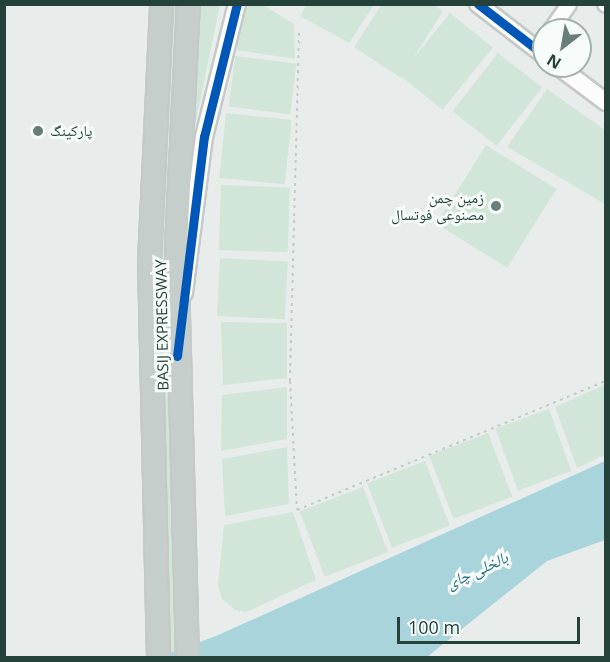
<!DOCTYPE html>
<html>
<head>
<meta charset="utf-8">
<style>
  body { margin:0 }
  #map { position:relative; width:610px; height:662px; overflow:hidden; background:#e8edeb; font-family:"Open Sans","Noto Naskh Arabic",sans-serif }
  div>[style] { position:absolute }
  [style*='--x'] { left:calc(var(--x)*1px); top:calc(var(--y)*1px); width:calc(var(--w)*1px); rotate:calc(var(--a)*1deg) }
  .green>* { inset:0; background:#d1e6d8; transform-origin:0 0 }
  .water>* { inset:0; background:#a9d4db }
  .path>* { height:2px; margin-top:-1px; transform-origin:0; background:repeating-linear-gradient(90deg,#c3ccca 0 3px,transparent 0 7.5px) }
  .roads { filter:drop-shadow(2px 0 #c5cac8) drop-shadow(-2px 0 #c5cac8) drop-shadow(0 2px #c5cac8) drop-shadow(0 -2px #c5cac8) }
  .minor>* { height:14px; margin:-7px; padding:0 7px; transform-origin:7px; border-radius:7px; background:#fcfcfc }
  .tertiary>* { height:16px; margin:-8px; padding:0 8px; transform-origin:8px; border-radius:8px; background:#fcfcfc }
  .trunk>* { height:21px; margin:-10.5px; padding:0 10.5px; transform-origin:10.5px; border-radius:10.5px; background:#c6cecc }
  .cycleway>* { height:9px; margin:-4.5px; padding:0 4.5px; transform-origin:4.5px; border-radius:4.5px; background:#0057b8 }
  .dots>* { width:16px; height:16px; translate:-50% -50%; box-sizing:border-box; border:3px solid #f7fbf9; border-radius:50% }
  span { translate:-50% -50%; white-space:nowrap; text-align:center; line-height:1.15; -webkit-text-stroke:6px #f7fbf9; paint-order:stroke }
  .poi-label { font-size:15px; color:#24423a }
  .left { translate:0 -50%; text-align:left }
  .right { translate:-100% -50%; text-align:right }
  .street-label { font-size:15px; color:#24423a }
  .water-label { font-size:16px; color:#1c6f80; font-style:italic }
  .frame { position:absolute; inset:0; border:6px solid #24423a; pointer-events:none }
  .north { position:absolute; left:532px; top:18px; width:60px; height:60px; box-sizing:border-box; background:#f7fbf9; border:2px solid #a3b1ad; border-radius:50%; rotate:211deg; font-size:16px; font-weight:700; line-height:24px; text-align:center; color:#24423a }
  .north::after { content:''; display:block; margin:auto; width:21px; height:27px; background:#697e78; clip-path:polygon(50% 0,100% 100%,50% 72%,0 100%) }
  .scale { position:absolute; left:397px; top:617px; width:183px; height:27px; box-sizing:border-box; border:3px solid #24423a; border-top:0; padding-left:8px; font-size:18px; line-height:21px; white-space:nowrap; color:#24423a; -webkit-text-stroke:4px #f7fbf9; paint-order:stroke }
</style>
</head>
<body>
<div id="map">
  <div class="green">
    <i style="clip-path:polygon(307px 4px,374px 4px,374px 5px,349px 43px,300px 16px)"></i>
    <i style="clip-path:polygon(382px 4px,434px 5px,443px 11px,401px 78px,354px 47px)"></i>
    <i style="clip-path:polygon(171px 5px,178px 5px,168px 147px,177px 658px,169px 657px,161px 147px)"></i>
    <i style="clip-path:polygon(196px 5px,220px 5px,196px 120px,186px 215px)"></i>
    <i style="clip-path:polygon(245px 5px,263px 5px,294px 24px,295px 59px,237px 50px)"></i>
    <i style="left:450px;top:13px;width:55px;height:80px;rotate:39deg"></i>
    <i style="left:498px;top:53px;width:56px;height:74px;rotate:38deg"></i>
    <i style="left:235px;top:56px;width:62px;height:51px;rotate:7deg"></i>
    <i style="clip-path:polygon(547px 89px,605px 130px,605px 204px,507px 147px)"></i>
    <i style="left:226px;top:113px;width:66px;height:65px;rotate:6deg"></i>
    <i style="left:486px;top:145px;width:83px;height:93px;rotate:32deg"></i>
    <i style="left:221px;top:185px;width:69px;height:65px;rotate:2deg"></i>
    <i style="left:220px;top:258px;width:68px;height:58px;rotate:3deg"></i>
    <i style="clip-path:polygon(221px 322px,287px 323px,287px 378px,223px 385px)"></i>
    <i style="clip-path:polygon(604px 385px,605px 455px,577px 468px,555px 407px)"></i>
    <i style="clip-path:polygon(287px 387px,287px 439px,221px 451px,222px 395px)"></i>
    <i style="left:549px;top:409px;width:66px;height:57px;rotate:70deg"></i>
    <i style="left:488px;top:433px;width:68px;height:63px;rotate:69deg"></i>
    <i style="clip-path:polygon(287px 447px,289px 504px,225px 516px,222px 459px)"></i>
    <i style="left:425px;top:461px;width:69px;height:62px;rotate:69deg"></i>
    <i style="left:363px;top:487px;width:70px;height:68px;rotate:69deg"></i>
    <i style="clip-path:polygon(293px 512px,316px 580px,246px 612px,235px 610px,222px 599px,218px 585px,224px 525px)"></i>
  </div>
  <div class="water">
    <i style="clip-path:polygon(605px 461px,605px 540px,547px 561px,427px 657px,157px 658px,216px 636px)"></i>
  </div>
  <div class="path">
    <i style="--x:299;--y:33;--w:348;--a:91.5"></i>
    <i style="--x:290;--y:381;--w:129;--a:86.9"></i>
    <i style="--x:297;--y:510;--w:335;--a:-22.7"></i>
  </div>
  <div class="roads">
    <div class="minor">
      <i style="--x:605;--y:4;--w:1;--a:45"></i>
      <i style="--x:551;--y:30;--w:32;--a:-55"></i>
      <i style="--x:536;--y:49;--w:13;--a:-51"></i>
    </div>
    <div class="tertiary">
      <i style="--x:478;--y:4;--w:83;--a:37.7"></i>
      <i style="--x:558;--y:66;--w:60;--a:36.9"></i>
      <i style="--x:184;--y:293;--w:157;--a:-82.7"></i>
      <i style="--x:204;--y:137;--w:137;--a:-76.1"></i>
    </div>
    <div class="trunk">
      <i style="--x:158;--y:658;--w:397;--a:-91.3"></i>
      <i style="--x:149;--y:261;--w:257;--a:-87.3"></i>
      <i style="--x:187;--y:658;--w:412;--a:-91.5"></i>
      <i style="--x:176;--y:246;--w:242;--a:-87.2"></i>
    </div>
  </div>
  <div class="cycleway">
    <i style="--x:478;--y:4;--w:83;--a:37.7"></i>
    <i style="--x:177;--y:356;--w:221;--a:-83"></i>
    <i style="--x:204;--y:137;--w:137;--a:-76.1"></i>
  </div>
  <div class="dots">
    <i style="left:38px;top:131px;background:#697e78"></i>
    <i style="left:496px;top:206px;background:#697e78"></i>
  </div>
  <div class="poi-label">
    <span class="left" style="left:50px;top:131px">پارکینگ</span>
    <span class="right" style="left:484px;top:206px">زمین چمن<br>مصنوعی فوتسال</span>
  </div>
  <div class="street-label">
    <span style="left:162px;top:325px;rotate:-91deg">BASIJ EXPRESSWAY</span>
  </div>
  <div class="water-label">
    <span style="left:477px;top:570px;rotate:-25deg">بالخلی چای</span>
  </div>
  <div class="frame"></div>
  <div class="north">N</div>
  <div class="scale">100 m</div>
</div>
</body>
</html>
